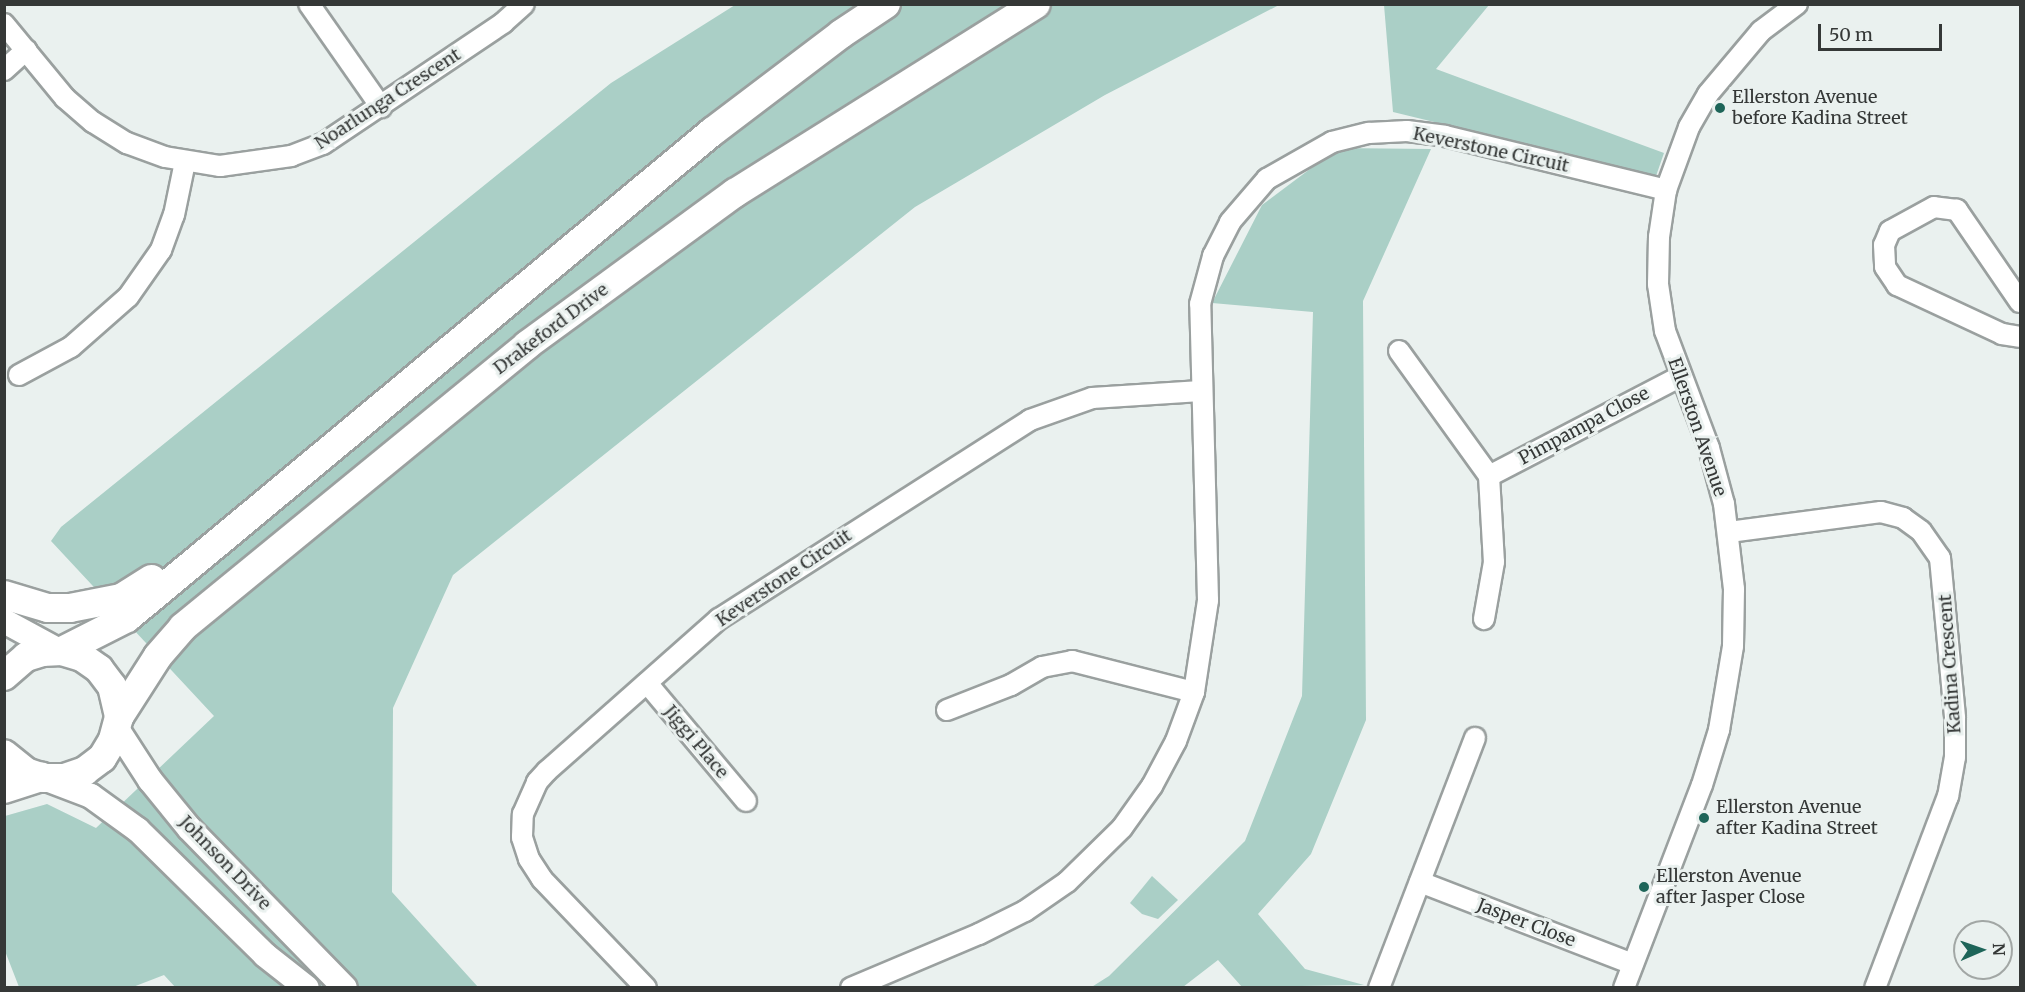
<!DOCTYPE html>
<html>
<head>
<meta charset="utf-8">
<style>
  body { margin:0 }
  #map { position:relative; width:2025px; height:992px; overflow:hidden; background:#eaf1ef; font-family:Merriweather,serif }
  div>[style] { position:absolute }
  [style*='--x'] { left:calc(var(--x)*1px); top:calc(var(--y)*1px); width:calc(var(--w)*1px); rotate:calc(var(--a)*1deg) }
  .green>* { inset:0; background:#aacfc6 }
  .roads { filter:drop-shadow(2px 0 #9aa09f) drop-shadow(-2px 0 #9aa09f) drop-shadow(0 2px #9aa09f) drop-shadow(0 -2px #9aa09f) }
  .minor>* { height:20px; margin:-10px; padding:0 10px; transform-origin:10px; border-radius:10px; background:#fff }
  .major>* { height:24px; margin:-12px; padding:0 12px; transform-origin:12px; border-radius:12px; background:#fff }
  .highway>* { height:28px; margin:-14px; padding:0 14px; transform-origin:14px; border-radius:14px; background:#fff }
  .dots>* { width:16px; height:16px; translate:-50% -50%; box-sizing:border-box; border:3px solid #eaf1ef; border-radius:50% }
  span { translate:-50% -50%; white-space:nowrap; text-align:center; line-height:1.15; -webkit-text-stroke:6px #eaf1ef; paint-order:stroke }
  .poi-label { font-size:18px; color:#353837 }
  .left { translate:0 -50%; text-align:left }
  .street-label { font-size:18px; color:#353837 }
  .frame { position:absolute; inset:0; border:6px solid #353837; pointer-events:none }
  .north { position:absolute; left:1953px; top:920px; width:60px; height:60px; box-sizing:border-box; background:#eaf1ef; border:2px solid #a2a7a5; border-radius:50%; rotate:88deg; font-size:16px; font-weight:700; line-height:24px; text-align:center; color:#353837 }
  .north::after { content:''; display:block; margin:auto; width:21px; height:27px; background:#1e6559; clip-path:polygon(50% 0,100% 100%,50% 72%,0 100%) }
  .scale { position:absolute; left:1818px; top:24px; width:124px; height:27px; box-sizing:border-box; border:3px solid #353837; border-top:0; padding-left:8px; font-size:18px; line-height:21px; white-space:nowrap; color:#353837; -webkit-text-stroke:4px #eaf1ef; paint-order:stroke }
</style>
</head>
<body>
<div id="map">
  <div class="green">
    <i style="clip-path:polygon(735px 5px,1279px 5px,1105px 95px,915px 207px,453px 575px,393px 708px,392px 892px,478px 987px,176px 988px,164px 975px,133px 987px,19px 987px,5px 951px,5px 816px,47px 804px,96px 828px,214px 716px,51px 541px,61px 527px,611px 83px)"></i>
    <i style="clip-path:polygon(1384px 5px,1489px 5px,1436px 69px,1664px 153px,1656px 176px,1393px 112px)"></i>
    <i style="clip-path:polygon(1338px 148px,1431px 149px,1363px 301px,1366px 720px,1311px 854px,1258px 914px,1305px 969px,1364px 985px,1242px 987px,1218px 960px,1183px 987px,1090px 988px,1109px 976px,1245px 841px,1302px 696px,1313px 312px,1212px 303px,1262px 205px)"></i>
    <i style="clip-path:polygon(1152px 876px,1178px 900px,1158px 919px,1142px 914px,1130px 903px)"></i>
  </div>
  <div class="roads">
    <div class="minor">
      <i style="--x:309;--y:4;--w:126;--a:55"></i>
      <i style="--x:4;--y:24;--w:96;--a:50.5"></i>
      <i style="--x:65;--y:98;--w:37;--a:41"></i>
      <i style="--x:93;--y:122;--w:40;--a:32"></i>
      <i style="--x:127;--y:143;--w:40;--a:20.2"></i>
      <i style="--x:165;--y:157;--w:56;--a:9.3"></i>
      <i style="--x:220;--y:166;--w:72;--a:-8"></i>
      <i style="--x:291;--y:156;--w:34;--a:-21"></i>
      <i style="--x:323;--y:144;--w:217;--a:-33.9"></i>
      <i style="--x:503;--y:23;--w:28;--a:-42"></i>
      <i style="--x:4;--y:70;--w:30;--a:-42"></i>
      <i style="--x:2020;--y:302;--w:112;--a:-124.4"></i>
      <i style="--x:1957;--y:210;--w:23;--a:-173"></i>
      <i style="--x:1934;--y:207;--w:50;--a:151.4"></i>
      <i style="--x:1890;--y:231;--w:15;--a:113"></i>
      <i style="--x:1884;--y:245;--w:22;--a:87"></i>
      <i style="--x:1885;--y:267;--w:22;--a:56"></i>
      <i style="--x:1897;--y:285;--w:116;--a:25"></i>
      <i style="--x:2002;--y:334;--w:18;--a:9"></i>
      <i style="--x:1399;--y:351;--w:154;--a:54.2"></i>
      <i style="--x:1489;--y:476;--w:86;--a:86.7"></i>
      <i style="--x:1494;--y:562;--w:58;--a:100"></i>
      <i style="--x:19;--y:375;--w:59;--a:-28.3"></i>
      <i style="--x:71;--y:347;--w:76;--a:-41.3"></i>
      <i style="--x:128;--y:297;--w:57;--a:-54.9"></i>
      <i style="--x:161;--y:250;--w:37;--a:-70"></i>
      <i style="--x:174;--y:215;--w:54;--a:-78.3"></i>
      <i style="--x:1489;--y:476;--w:214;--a:-27.5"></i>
      <i style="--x:1729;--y:532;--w:153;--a:-7.5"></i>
      <i style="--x:1881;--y:512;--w:23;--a:15"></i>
      <i style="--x:1903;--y:518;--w:22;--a:36"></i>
      <i style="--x:1921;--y:531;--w:33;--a:55"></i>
      <i style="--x:1940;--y:558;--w:161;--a:84.6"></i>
      <i style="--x:1955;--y:718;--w:39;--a:90"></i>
      <i style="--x:1955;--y:757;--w:40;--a:100"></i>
      <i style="--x:1948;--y:796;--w:205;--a:110.8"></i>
      <i style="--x:647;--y:683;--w:154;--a:50"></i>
      <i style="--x:947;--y:710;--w:69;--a:-21.3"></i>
      <i style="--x:1011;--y:685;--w:36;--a:-30"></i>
      <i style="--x:1042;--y:667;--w:31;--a:-11"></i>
      <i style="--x:1072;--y:661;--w:126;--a:14.3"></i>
      <i style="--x:1420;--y:882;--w:228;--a:21.1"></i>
      <i style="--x:646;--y:988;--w:151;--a:-133.7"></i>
      <i style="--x:542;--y:879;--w:24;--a:-123"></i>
      <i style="--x:529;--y:859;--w:23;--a:-108"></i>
      <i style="--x:522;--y:837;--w:23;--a:-88"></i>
      <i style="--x:523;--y:814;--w:35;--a:-66"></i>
      <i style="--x:537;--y:782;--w:15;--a:-48"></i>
      <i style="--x:547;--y:771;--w:230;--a:-41.5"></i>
      <i style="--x:719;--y:619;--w:369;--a:-32.6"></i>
      <i style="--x:1030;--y:420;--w:66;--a:-19.5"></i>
      <i style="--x:1092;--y:398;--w:109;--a:-3.7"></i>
      <i style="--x:851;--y:988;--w:139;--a:-22.9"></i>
      <i style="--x:979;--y:934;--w:51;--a:-26.6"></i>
      <i style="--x:1025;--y:911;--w:51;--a:-34.6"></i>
      <i style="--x:1067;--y:882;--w:77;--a:-44.5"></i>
      <i style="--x:1122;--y:828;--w:52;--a:-54.5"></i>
      <i style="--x:1152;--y:786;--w:51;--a:-61.9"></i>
      <i style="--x:1176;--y:741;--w:52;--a:-69.8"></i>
      <i style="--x:1194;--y:692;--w:93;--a:-81.3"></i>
      <i style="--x:1208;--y:600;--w:296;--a:-91.5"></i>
      <i style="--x:1200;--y:304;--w:50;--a:-74.8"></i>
      <i style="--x:1213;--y:256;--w:38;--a:-63"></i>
      <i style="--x:1230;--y:222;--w:57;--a:-49.3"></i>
      <i style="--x:1267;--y:179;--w:75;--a:-29.6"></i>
      <i style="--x:1332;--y:142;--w:38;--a:-14"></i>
      <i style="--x:1369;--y:133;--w:38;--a:-3"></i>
      <i style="--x:1407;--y:131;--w:38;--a:7"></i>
      <i style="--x:1445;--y:136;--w:228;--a:13.7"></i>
      <i style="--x:1379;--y:988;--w:268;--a:-69"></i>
      <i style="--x:1624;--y:988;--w:217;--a:-69"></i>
      <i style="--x:1702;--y:785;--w:58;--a:-72.8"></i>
      <i style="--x:1719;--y:730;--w:85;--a:-80.5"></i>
      <i style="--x:1733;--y:646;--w:57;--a:-89"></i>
      <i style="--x:1734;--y:589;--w:86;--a:-96.7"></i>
      <i style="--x:1724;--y:504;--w:58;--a:-105"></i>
      <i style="--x:1709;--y:448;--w:125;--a:-110.6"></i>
      <i style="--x:1665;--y:331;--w:48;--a:-98.5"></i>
      <i style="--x:1658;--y:284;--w:47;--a:-88.8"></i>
      <i style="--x:1659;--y:237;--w:48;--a:-81.5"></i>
      <i style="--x:1666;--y:190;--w:67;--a:-69.9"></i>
      <i style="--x:1689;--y:127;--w:38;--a:-60"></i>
      <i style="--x:1708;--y:94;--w:82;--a:-49.9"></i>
      <i style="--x:1761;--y:31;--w:45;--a:-36.9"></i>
    </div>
    <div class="major">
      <i style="--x:4;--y:621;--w:63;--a:28.6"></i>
      <i style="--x:117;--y:729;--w:61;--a:57.1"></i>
      <i style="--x:150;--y:780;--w:62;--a:50.9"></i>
      <i style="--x:189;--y:828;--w:223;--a:45.7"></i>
      <i style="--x:44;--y:778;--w:50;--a:21"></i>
      <i style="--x:91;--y:796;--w:58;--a:35.9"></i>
      <i style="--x:138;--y:830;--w:178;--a:44.5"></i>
      <i style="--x:265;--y:955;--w:53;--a:38.2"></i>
    </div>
    <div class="highway">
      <i style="--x:4;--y:595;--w:46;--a:16.5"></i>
      <i style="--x:48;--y:608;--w:22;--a:0"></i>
      <i style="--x:70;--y:608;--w:52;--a:-11.1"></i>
      <i style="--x:121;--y:598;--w:36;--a:-32"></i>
      <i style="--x:62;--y:651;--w:73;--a:-26.9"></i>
      <i style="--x:127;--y:618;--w:761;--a:-39.72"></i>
      <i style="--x:712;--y:132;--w:162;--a:-37.2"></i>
      <i style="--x:841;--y:34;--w:54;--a:-33.7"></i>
      <i style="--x:4;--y:676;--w:29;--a:-41"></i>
      <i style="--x:26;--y:657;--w:17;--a:-17"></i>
      <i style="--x:42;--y:652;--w:20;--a:-3"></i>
      <i style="--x:62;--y:651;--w:21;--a:17"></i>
      <i style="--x:82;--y:657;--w:21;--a:35"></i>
      <i style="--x:99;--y:669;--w:21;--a:53"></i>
      <i style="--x:112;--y:686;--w:32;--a:77"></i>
      <i style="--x:119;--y:717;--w:24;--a:105"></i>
      <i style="--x:113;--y:740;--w:21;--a:121"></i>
      <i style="--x:102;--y:758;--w:21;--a:143"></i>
      <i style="--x:85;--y:771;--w:21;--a:161"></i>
      <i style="--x:65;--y:778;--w:21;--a:180"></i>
      <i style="--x:44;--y:778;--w:19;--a:-162"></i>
      <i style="--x:26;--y:772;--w:28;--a:-141"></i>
      <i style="--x:119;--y:717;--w:72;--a:-57.4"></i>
      <i style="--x:158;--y:656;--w:38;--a:-49"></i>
      <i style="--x:183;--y:627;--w:445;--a:-39.3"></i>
      <i style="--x:527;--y:345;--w:258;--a:-36.2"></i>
      <i style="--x:735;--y:193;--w:355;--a:-32.1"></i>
      <i style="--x:4;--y:789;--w:40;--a:-18"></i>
    </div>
  </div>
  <div class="dots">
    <i style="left:1720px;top:108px;background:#1e6559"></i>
    <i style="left:1704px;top:818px;background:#1e6559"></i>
    <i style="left:1644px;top:887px;background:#1e6559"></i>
  </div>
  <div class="poi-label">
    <span class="left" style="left:1732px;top:108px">Ellerston Avenue<br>before Kadina Street</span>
    <span class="left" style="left:1716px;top:818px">Ellerston Avenue<br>after Kadina Street</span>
    <span class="left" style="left:1656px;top:887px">Ellerston Avenue<br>after Jasper Close</span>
  </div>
  <div class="street-label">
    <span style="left:388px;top:99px;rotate:-33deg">Noarlunga Crescent</span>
    <span style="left:1491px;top:150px;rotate:12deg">Keverstone Circuit</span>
    <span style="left:551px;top:329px;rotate:-37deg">Drakeford Drive</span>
    <span style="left:1584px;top:426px;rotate:-28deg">Pimpampa Close</span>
    <span style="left:1697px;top:427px;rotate:71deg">Ellerston Avenue</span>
    <span style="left:784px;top:578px;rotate:-34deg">Keverstone Circuit</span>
    <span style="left:1950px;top:664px;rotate:-94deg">Kadina Crescent</span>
    <span style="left:696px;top:742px;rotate:50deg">Jiggi Place</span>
    <span style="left:225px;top:863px;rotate:46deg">Johnson Drive</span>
    <span style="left:1526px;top:923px;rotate:21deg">Jasper Close</span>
  </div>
  <div class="frame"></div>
  <div class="north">N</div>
  <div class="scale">50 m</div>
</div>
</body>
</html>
